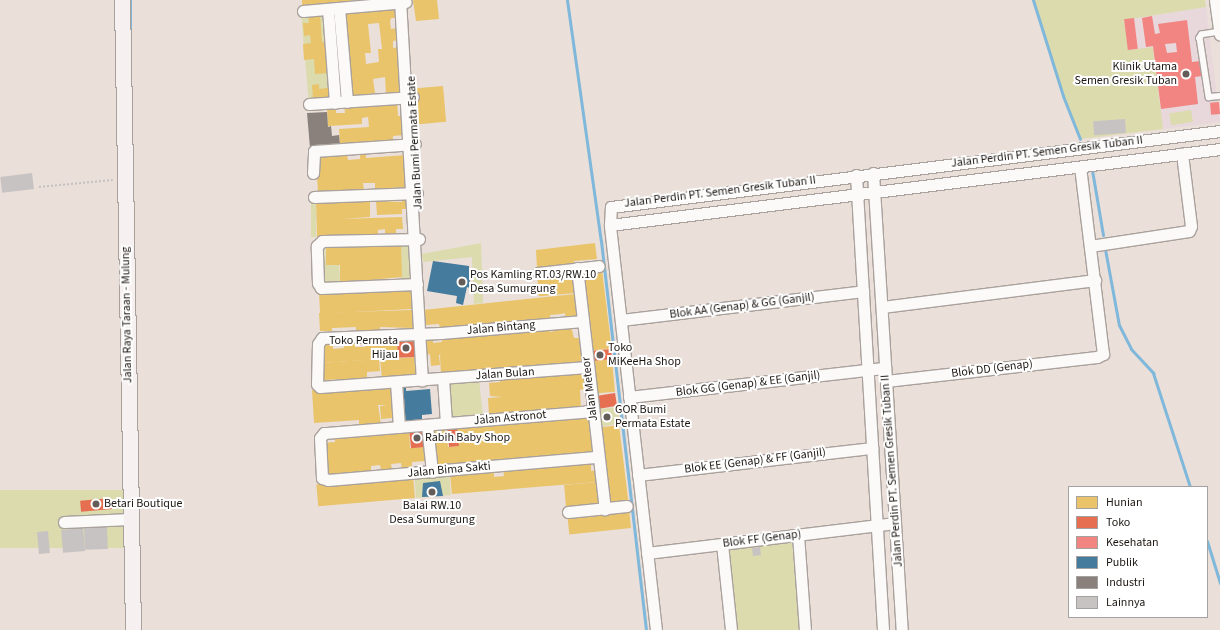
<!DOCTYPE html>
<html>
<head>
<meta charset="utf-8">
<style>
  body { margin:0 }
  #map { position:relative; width:1220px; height:630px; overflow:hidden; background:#eadfd9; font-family:"Source Sans 3",sans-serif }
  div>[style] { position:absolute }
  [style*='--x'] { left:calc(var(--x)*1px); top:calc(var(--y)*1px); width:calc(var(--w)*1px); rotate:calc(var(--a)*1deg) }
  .medical>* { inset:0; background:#e8d7db }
  .green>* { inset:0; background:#dbdbad; transform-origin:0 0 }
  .homes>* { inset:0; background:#e9c46a; transform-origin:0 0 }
  .shops>* { inset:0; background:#e76f51; transform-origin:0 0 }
  .health>* { inset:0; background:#f28482; transform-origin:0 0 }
  .public>* { inset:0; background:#457b9d }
  .industry>* { inset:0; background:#8a817c }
  .stream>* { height:3px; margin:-1.5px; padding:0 1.5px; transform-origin:1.5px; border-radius:1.5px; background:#7fb8da }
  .building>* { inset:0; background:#c8c3c3; transform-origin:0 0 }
  .path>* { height:2px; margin-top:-1px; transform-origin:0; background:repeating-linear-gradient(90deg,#c4c1c0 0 2px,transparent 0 4px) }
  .roads { filter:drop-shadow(1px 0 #a9a19c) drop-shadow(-1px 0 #a9a19c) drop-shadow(0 1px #a9a19c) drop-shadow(0 -1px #a9a19c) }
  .lane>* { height:5.5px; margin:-2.75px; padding:0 2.75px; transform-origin:2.75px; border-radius:2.75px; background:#fcfaf9 }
  .street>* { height:11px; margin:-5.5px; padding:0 5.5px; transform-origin:5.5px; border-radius:5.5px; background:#fcfaf9 }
  .secondary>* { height:15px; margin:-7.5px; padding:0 7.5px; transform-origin:7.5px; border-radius:7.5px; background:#f6f1f0 }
  .dots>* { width:11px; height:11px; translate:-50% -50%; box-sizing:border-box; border:2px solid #fff; border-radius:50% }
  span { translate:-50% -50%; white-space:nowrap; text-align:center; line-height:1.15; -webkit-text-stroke:4px #fff; paint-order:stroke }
  .poi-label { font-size:12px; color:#1c1612 }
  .right { translate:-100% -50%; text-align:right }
  .left { translate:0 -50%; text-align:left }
  .street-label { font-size:12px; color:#1c1612 }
  .legend { position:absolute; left:1068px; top:486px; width:140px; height:132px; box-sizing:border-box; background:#fff; border:1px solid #a4a2a0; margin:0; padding:5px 7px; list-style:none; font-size:12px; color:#1c1612 }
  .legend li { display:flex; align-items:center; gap:8px; height:20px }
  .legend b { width:20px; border:1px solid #a4a2a0 }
</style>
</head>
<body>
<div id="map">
  <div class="medical">
    <i style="clip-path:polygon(1206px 7px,1220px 122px,1163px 129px,1153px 47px,1129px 51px,1124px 20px)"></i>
  </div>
  <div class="green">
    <i style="clip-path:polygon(1033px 0,1205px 0,1206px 7px,1124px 20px,1129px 50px,1153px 47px,1163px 129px,1080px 139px,1063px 96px)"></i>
    <i style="left:325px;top:12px;width:87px;height:24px;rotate:85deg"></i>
    <i style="left:1191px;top:110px;width:12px;height:22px;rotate:81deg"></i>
    <i style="left:311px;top:201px;width:5px;height:36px"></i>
    <i style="clip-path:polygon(481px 243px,483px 303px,474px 304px,472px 257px,423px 262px,422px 254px)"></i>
    <i style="left:401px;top:244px;width:9px;height:37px"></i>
    <i style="clip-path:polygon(320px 245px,325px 245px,326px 265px,339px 265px,340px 283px,321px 283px)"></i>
    <i style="left:479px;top:379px;width:38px;height:33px;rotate:84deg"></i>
    <i style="left:618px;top:407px;width:17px;height:23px;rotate:83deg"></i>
    <i style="left:449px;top:472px;width:23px;height:35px;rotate:85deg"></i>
    <i style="left:126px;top:490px;width:58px;height:127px;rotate:90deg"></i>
    <i style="left:792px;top:543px;width:87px;height:63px;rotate:85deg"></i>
  </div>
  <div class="homes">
    <i style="clip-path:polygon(302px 0,351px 0,352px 3px,302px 7px)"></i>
    <i style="clip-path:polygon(413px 0,437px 0,439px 19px,416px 21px)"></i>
    <i style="clip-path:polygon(evenodd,395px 6px,396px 18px,391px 18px,390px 22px,391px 29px,398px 28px,399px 40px,393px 41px,393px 48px,400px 47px,404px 92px,386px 94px,385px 77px,373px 79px,375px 93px,352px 96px,345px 11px,395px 6px,379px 23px,382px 49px,378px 49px,379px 62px,366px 64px,365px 53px,371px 53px,368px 24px,379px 23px)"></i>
    <i style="clip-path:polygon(320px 14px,322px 42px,326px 42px,328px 73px,315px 74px,314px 59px,304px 60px,303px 44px,311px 43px,310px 35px,304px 36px,303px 23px,309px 23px,308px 15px)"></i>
    <i style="clip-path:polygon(319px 84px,319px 89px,328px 88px,329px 97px,313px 98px,312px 85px)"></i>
    <i style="left:443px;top:86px;width:36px;height:27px;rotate:85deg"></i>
    <i style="clip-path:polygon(397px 101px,398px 116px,403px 116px,404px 135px,393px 136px,393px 141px,340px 145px,339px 129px,369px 127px,368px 117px,362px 118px,362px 124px,328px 126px,327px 107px,336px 106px,336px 113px,345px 113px,344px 105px,354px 104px,354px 108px,368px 107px,367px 103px)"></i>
    <i style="clip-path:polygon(366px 152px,366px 158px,406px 155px,407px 187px,375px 189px,375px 183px,363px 183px,364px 190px,318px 193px,316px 157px,347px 155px,348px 160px,360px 159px,360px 153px)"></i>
    <i style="clip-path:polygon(402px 196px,407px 196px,408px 209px,402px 209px,402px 214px,377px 215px,376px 201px,402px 202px)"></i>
    <i style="clip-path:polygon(370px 199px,370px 217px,340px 219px,402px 217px,403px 229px,396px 229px,396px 235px,385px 235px,385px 229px,378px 230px,378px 235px,317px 237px,316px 201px)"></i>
    <i style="clip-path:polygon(595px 243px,597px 259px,574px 261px,574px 265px,537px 269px,536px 250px)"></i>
    <i style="clip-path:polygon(359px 245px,401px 245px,402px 277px,340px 283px,340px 265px,326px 265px,326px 248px)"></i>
    <i style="left:602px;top:270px;width:79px;height:21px;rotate:83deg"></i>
    <i style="left:574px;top:272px;width:21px;height:37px;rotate:85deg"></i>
    <i style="left:411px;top:290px;width:19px;height:92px;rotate:87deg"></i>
    <i style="clip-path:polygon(575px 294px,577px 316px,565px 317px,565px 313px,561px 314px,550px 315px,550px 319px,440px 329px,439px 324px,425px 325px,423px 310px)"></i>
    <i style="clip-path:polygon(412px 310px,413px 328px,380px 327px,380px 330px,356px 330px,356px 327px,332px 328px,332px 331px,320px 331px,319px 313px)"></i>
    <i style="clip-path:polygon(571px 326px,574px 338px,580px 338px,583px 364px,441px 375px,440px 355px,443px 354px,439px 355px,440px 365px,431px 366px,430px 354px,426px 355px,425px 338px,433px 338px,433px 343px,442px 342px,442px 339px,453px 338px,453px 335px,550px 328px,550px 332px,555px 331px,554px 328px)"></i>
    <i style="clip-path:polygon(397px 337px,398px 358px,321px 363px,321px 342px,333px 341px,333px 349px,344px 348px,343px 340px,354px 339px,355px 347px,365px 347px,364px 339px)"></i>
    <i style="left:414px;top:357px;width:19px;height:34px;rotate:84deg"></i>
    <i style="clip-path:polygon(379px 359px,380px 371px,367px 372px,367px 378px,323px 380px,321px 363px)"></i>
    <i style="left:612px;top:359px;width:33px;height:22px;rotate:85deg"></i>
    <i style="clip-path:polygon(584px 372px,585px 389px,580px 390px,581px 409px,489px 416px,488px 398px,502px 397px,490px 396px,489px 383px,500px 382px,500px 377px)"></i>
    <i style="clip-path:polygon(393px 385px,392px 418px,381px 419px,380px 406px,387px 405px,378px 405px,381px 424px,359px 426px,359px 420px,314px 423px,312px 390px)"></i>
    <i style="clip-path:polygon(589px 415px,591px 434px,580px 435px,592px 434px,593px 453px,437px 467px,433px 427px,446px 426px,448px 447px,459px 446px,457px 427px)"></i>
    <i style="left:619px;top:425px;width:79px;height:22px;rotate:83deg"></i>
    <i style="clip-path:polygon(409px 429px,410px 448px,424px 447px,425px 461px,412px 462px,412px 467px,402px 469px,401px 463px,391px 464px,392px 469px,381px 470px,380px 465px,371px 466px,371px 471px,325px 475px,323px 443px,335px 442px,335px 435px)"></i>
    <i style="clip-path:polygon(591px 461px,591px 471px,596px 470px,597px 482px,452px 494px,450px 474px,494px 469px,494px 477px,504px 476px,503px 469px)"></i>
    <i style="left:413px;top:476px;width:22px;height:97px;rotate:85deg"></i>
    <i style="left:598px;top:482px;width:24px;height:34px;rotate:85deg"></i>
    <i style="left:629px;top:509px;width:19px;height:62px;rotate:84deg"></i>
  </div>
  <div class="shops">
    <i style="left:414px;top:338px;width:19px;height:17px;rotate:87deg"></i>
    <i style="left:611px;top:349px;width:10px;height:22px;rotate:84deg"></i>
    <i style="left:615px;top:393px;width:13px;height:21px;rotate:81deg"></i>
    <i style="left:457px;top:427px;width:19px;height:10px;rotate:84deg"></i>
    <i style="left:423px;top:428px;width:19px;height:14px;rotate:84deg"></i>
    <i style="left:111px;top:498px;width:11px;height:31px;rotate:85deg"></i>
  </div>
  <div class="health">
    <i style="clip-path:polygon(evenodd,1152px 16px,1155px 34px,1160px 33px,1158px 24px,1187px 20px,1192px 62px,1200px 61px,1202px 76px,1195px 77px,1198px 104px,1161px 109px,1153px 46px,1146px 47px,1142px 18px,1152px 16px,1176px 43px,1177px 52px,1167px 53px,1165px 44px,1176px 43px)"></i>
    <i style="left:1134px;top:18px;width:31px;height:10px;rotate:83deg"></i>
    <i style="left:1219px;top:102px;width:12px;height:9px;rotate:85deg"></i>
  </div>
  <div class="public">
    <i style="clip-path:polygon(433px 261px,469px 266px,470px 288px,467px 287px,463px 305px,456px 303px,457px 296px,427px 291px)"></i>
    <i style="clip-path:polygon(399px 385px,406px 385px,406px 391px,430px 389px,432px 414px,422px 415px,422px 422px,402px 423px)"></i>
    <i style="clip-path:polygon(440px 481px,443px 496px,422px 497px,423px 483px)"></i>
  </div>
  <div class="industry">
    <i style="clip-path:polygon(327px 112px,328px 127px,331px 126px,332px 136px,339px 135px,340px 145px,310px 148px,307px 113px)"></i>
  </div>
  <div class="stream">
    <i style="--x:130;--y:0;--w:58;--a:90"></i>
    <i style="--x:567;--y:0;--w:243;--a:82"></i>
    <i style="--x:601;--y:241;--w:392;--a:83.4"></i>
    <i style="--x:1033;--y:0;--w:101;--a:72.6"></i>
    <i style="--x:1063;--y:96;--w:46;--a:68.4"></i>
    <i style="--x:1092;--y:170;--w:66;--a:80.4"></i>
    <i style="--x:1105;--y:249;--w:77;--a:79.6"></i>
    <i style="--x:1119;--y:325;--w:27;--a:63"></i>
    <i style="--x:1131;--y:349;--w:33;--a:47"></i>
    <i style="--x:1153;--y:373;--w:120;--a:72"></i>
    <i style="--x:1207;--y:541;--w:44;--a:72.8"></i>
  </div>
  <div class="building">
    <i style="left:1125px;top:119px;width:14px;height:32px;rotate:86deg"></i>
    <i style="left:32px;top:173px;width:16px;height:32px;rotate:83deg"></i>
    <i style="left:107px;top:526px;width:23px;height:23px;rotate:88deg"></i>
    <i style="left:83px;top:528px;width:23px;height:22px;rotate:85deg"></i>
    <i style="left:48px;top:531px;width:22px;height:11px;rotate:85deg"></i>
    <i style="left:760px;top:547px;width:8px;height:8px;rotate:83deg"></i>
  </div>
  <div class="path">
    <i style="--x:39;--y:187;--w:74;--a:-5.4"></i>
  </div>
  <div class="roads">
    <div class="lane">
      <i style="--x:1220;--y:32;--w:18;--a:171"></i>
      <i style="--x:1202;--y:35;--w:4;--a:124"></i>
      <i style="--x:1200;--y:38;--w:60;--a:81.3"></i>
      <i style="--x:1209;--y:97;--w:11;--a:-5"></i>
    </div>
    <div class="street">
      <i style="--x:400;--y:0;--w:381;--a:86.7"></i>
      <i style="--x:1215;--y:0;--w:35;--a:82"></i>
      <i style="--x:339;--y:8;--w:94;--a:85.1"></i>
      <i style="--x:328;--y:9;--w:94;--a:85.7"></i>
      <i style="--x:303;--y:11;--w:103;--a:-5"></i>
      <i style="--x:309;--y:104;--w:104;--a:-3.9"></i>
      <i style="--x:313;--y:173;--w:22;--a:-87"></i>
      <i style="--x:314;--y:151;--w:101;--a:-4"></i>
      <i style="--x:873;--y:173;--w:458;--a:86.4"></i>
      <i style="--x:856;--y:175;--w:456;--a:86.6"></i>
      <i style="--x:314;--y:197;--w:103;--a:-2.2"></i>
      <i style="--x:610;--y:225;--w:615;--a:-7.1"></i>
      <i style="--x:1090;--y:246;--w:100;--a:-8.6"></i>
      <i style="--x:1189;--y:231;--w:5;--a:-68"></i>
      <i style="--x:1191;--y:226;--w:73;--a:-97.1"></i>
      <i style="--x:577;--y:268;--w:243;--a:83.4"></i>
      <i style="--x:538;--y:273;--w:61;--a:-6.5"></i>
      <i style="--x:417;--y:284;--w:96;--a:177.6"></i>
      <i style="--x:321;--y:288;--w:6;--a:-121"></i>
      <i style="--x:318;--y:283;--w:37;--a:-92"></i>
      <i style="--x:317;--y:246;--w:7;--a:-45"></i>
      <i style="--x:322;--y:241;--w:97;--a:-1.2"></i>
      <i style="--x:882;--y:307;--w:215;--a:-7.2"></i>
      <i style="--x:621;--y:320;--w:244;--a:-6.8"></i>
      <i style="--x:583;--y:321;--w:143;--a:175.2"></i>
      <i style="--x:441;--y:333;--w:119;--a:177.6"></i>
      <i style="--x:322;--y:338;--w:7;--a:124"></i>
      <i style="--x:318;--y:344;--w:40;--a:91.4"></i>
      <i style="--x:317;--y:384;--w:4;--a:45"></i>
      <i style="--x:320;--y:387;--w:268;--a:-4.3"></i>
      <i style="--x:443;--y:378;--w:45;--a:86.2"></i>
      <i style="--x:886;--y:381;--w:212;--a:-6.5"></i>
      <i style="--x:1097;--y:357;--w:7;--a:-27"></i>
      <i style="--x:1103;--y:354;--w:188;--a:-97"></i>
      <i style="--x:396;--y:382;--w:45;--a:86.2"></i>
      <i style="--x:629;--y:397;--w:258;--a:-6.5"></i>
      <i style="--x:593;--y:411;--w:270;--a:175.3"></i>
      <i style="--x:324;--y:433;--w:6;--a:129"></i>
      <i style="--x:320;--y:438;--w:40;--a:87.1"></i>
      <i style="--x:322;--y:478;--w:6;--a:18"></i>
      <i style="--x:328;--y:480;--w:271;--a:-4.9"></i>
      <i style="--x:427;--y:425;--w:47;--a:83.9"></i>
      <i style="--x:638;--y:475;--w:236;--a:-6.6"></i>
      <i style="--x:568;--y:512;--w:59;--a:-5.8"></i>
      <i style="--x:64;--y:522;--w:66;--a:-2.6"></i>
      <i style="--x:798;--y:535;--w:95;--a:85.8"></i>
      <i style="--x:722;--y:544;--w:86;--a:84"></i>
      <i style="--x:647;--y:553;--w:250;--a:-6.9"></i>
      <i style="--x:656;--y:630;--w:408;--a:-96.5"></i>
      <i style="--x:610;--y:225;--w:18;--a:-87"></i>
      <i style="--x:611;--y:207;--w:614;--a:-7.11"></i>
    </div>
    <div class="secondary">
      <i style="--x:122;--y:0;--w:630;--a:89"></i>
    </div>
  </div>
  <div class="dots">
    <i style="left:1186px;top:74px;background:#645c58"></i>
    <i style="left:462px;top:282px;background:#645c58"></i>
    <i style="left:406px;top:348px;background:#645c58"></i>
    <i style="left:600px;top:355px;background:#645c58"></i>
    <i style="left:607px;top:417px;background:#645c58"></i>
    <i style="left:417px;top:438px;background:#645c58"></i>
    <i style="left:432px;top:492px;background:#645c58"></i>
    <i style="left:96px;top:504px;background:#645c58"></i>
  </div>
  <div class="poi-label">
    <span class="right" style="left:1177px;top:74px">Klinik Utama<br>Semen Gresik Tuban</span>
    <span class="left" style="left:470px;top:282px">Pos Kamling RT.03/RW.10<br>Desa Sumurgung</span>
    <span class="right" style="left:398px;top:348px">Toko Permata<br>Hijau</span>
    <span class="left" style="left:608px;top:355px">Toko<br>MiKeeHa Shop</span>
    <span class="left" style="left:615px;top:417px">GOR Bumi<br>Permata Estate</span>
    <span class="left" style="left:425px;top:438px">Rabih Baby Shop</span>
    <span class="left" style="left:104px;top:504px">Betari Boutique</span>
    <span style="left:432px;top:513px">Balai RW.10<br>Desa Sumurgung</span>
  </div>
  <div class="street-label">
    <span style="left:415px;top:143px;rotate:-93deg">Jalan Bumi Permata Estate</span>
    <span style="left:1047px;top:152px;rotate:-7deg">Jalan Perdin PT. Semen Gresik Tuban II</span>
    <span style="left:720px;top:192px;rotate:-7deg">Jalan Perdin PT. Semen Gresik Tuban II</span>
    <span style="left:742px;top:306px;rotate:-7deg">Blok AA (Genap) &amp; GG (Ganjil)</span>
    <span style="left:127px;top:315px;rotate:-91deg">Jalan Raya Taraan - Mulung</span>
    <span style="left:501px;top:328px;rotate:-5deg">Jalan Bintang</span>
    <span style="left:992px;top:369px;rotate:-7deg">Blok DD (Genap)</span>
    <span style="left:505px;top:374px;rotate:-4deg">Jalan Bulan</span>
    <span style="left:748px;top:384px;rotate:-7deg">Blok GG (Genap) &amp; EE (Ganjil)</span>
    <span style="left:590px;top:389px;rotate:-97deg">Jalan Meteor</span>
    <span style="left:510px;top:418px;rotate:-5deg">Jalan Astronot</span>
    <span style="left:755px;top:461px;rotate:-7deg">Blok EE (Genap) &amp; FF (Ganjil)</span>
    <span style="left:449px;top:470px;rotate:-5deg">Jalan Bima Sakti</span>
    <span style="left:892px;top:471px;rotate:-94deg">Jalan Perdin PT. Semen Gresik Tuban II</span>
    <span style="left:762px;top:539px;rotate:-7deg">Blok FF (Genap)</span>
  </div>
  <ul class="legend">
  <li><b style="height:11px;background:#e9c46a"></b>Hunian</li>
  <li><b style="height:11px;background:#e76f51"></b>Toko</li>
  <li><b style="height:11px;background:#f28482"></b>Kesehatan</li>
  <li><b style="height:11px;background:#457b9d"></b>Publik</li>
  <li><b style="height:11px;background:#8a817c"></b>Industri</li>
  <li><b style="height:11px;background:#c8c3c3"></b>Lainnya</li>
  </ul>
</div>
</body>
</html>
